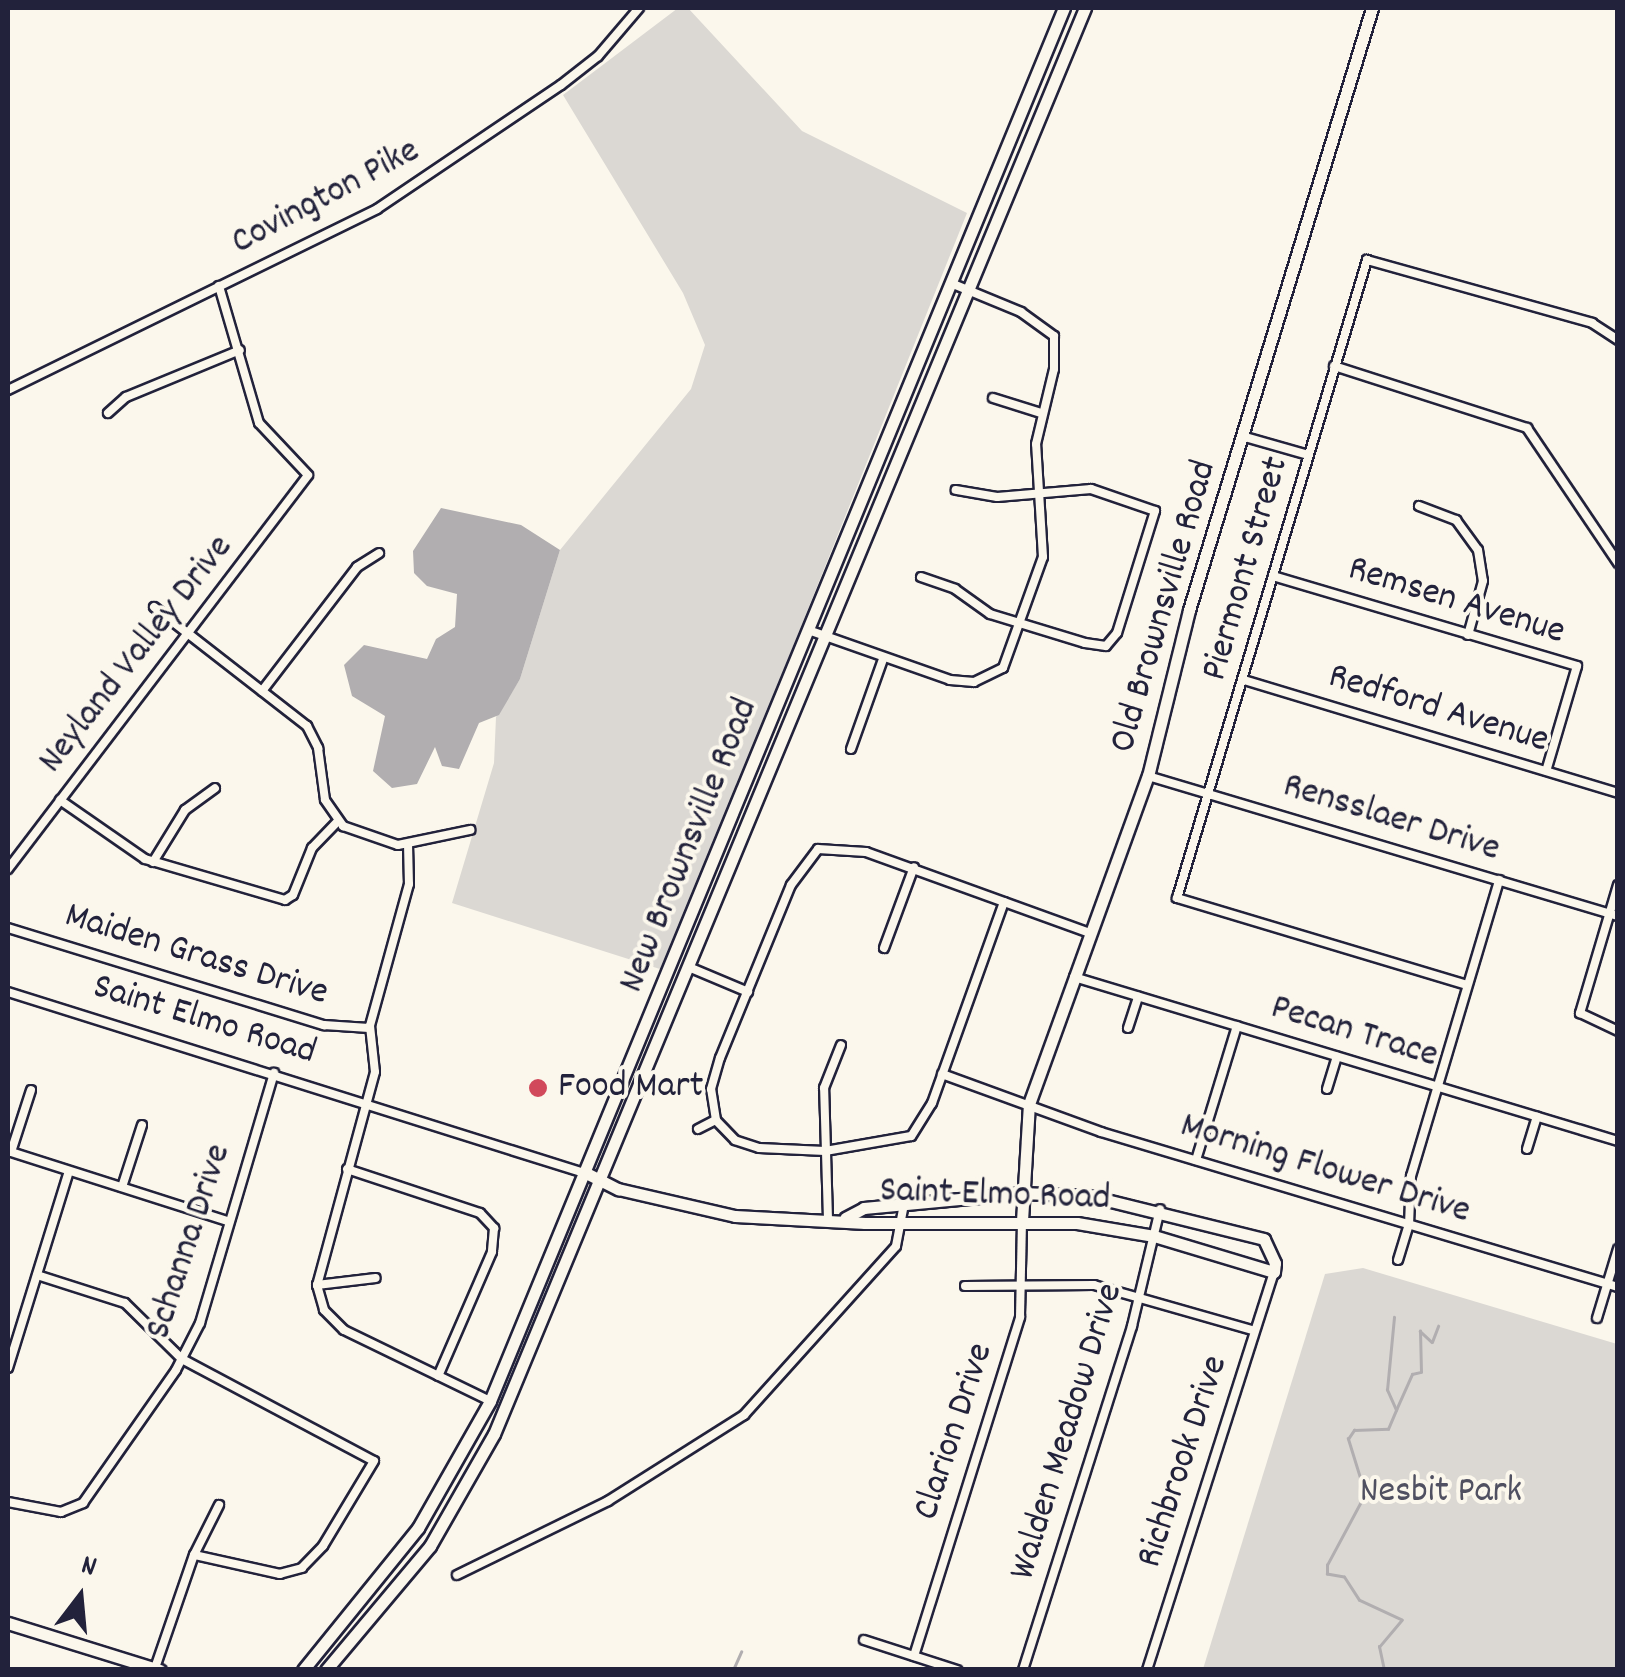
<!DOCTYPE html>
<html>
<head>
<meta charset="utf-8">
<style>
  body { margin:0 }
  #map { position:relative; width:1625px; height:1677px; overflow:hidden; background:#fbf7ec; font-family:Dekko,sans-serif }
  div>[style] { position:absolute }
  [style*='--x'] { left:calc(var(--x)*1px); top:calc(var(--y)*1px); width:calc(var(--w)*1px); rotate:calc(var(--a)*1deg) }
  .green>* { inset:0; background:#dbd8d3 }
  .water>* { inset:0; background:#b1aeb0 }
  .stream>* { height:2.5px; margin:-1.25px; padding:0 1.25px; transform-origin:1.25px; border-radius:1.25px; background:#b1aeb0 }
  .roads { filter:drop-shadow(2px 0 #22223b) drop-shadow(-2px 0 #22223b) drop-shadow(0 2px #22223b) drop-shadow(0 -2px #22223b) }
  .street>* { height:8px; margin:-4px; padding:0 4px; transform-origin:4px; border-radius:4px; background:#fbf7ec }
  .secondary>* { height:11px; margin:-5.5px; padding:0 5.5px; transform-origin:5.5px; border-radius:5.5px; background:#fbf7ec }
  .dots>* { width:28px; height:28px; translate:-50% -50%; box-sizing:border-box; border:5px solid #fbf7ec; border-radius:50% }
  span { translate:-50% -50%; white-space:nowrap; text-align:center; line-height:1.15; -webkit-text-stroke:8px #fbf7ec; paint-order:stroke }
  .street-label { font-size:38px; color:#22223b }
  .poi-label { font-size:38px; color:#22223b }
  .left { translate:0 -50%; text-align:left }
  .park-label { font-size:38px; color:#505061 }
  .frame { position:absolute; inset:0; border:10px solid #22223b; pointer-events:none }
  .north { position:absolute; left:30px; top:1547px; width:100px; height:100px; -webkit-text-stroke:8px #fbf7ec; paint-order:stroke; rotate:16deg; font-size:28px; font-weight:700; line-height:40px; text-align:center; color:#22223b }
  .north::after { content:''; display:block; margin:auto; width:35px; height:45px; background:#22223b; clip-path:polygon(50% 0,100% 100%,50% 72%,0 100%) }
</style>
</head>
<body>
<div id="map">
  <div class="green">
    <i style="clip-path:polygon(678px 8px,688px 8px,802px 131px,967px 213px,663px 970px,452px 903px,494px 763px,496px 717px,520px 679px,560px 550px,691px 389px,705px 345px,683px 293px,563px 95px)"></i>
    <i style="clip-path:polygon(1363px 1268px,1617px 1344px,1617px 1669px,1203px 1669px,1325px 1274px)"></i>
  </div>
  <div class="water">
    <i style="clip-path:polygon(441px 508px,521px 525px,560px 550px,520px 679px,499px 715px,479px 723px,459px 769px,442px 766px,435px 747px,417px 784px,392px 788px,373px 771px,385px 716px,352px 696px,344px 665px,364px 645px,427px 659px,436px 639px,455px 627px,457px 594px,427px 586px,414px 573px,413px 551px)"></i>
  </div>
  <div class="stream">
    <i style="--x:1396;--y:1410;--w:39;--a:-66"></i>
    <i style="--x:1412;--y:1374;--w:9;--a:-13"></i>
    <i style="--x:1421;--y:1372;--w:41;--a:-91.4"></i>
    <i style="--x:1420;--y:1331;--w:16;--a:43"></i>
    <i style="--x:1432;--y:1342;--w:17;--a:-69"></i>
    <i style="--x:733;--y:1670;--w:20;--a:-66"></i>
    <i style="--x:1384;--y:1670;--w:24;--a:-102"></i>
    <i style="--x:1379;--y:1647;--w:35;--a:-50"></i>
    <i style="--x:1402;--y:1620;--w:47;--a:-155.1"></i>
    <i style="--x:1359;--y:1600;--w:27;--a:-123"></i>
    <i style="--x:1344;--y:1577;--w:17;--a:-170"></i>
    <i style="--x:1327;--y:1574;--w:9;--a:-90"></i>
    <i style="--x:1327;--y:1565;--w:81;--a:-61.8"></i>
    <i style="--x:1365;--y:1494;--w:58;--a:-107.2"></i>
    <i style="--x:1348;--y:1439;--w:11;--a:-56"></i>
    <i style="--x:1354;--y:1430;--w:34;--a:-2"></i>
    <i style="--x:1388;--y:1429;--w:21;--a:-67"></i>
    <i style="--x:1396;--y:1410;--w:22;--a:-114"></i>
    <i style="--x:1387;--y:1390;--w:73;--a:-84.5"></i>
  </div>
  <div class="roads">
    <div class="street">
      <i style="--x:1334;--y:366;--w:203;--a:17.8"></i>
      <i style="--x:1527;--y:428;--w:163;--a:56"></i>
      <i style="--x:8;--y:390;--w:411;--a:-26.1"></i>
      <i style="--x:377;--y:209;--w:222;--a:-34"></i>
      <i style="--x:561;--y:85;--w:47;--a:-38.1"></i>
      <i style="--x:598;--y:56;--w:63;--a:-49.5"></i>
      <i style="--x:993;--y:398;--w:50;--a:17.4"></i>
      <i style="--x:108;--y:413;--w:24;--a:-42"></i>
      <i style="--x:126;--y:397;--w:123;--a:-22.4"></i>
      <i style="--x:1245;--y:437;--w:66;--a:15.9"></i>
      <i style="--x:1419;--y:506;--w:40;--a:21"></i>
      <i style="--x:1456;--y:520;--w:37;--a:54"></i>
      <i style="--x:1478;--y:550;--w:31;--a:81"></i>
      <i style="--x:1483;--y:581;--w:56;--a:105.5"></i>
      <i style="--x:1273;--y:576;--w:317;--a:16.5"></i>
      <i style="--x:1577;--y:666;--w:109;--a:106.4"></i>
      <i style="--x:921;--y:577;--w:36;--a:19"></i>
      <i style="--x:955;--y:589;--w:43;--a:35.5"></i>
      <i style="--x:990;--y:614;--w:99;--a:17"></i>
      <i style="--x:1085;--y:643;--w:21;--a:8"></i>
      <i style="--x:1106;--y:646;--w:17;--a:-50"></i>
      <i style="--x:1117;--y:633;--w:128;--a:-72.7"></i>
      <i style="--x:1155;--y:511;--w:68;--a:-161"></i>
      <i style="--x:1091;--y:489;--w:94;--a:175.1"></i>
      <i style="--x:997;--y:497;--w:42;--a:-170.3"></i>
      <i style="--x:154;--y:607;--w:194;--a:37.9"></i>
      <i style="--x:307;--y:726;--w:25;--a:63"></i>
      <i style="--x:318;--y:748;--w:52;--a:82.3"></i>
      <i style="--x:325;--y:800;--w:32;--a:55"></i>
      <i style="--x:343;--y:826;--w:58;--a:19.1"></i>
      <i style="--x:398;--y:845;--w:74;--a:-11.8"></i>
      <i style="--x:811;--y:631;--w:147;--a:19.4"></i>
      <i style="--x:950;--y:680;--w:24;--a:5"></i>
      <i style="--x:974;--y:682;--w:32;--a:-26"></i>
      <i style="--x:1003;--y:668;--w:118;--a:-70.2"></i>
      <i style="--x:1043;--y:557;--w:113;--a:-93.5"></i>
      <i style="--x:1036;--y:444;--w:77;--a:-76.5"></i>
      <i style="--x:1054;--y:369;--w:33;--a:-90"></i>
      <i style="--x:1054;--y:336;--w:41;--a:-144"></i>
      <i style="--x:1021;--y:312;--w:74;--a:-157.6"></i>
      <i style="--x:1244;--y:680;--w:391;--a:16.8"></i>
      <i style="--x:262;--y:691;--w:156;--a:-52.5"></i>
      <i style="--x:357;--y:567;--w:26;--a:-32"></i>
      <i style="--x:851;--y:749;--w:96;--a:-70.4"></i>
      <i style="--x:1148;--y:776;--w:490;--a:16.6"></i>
      <i style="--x:60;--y:800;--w:103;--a:34.8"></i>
      <i style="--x:145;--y:859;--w:146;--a:16.3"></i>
      <i style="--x:285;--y:900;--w:9;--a:-32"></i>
      <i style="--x:293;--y:895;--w:51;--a:-68"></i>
      <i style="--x:312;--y:848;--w:37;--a:-46"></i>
      <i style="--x:408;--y:844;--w:40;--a:88.6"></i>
      <i style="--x:409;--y:884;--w:147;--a:105.4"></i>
      <i style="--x:370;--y:1026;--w:46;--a:83.8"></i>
      <i style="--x:375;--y:1072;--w:221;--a:105.2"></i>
      <i style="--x:317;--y:1285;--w:26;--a:74"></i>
      <i style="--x:324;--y:1310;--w:28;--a:45"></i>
      <i style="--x:344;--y:1330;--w:162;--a:25.9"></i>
      <i style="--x:153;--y:862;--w:61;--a:-58.4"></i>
      <i style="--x:185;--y:810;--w:37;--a:-36"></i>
      <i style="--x:8;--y:869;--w:495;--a:-52.7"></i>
      <i style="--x:308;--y:475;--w:71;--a:-133.3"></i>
      <i style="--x:259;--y:423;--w:143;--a:-106.3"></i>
      <i style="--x:1618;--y:885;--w:134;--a:106.5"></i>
      <i style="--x:1580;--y:1013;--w:42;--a:25.3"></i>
      <i style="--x:1004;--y:902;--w:214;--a:109.7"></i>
      <i style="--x:932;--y:1103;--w:39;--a:122"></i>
      <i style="--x:911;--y:1136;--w:87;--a:170.1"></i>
      <i style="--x:825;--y:1151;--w:66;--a:-177.4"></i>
      <i style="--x:759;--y:1148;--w:25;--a:-162"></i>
      <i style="--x:735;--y:1140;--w:28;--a:-134"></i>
      <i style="--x:716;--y:1120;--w:31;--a:-99"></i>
      <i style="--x:711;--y:1089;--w:32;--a:-74"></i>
      <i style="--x:720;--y:1058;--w:187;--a:-67.7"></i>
      <i style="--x:791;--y:885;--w:45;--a:-53.1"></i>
      <i style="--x:818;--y:849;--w:48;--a:3.6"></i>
      <i style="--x:866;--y:852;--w:238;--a:19.9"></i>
      <i style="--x:8;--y:928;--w:331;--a:17.1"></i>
      <i style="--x:324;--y:1025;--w:45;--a:3.8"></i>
      <i style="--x:884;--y:948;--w:86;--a:-69.7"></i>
      <i style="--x:691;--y:968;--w:62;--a:22.8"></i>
      <i style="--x:1074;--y:977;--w:568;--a:16.78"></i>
      <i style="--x:1467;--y:985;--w:303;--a:-163.3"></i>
      <i style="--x:1177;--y:898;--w:666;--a:-73.42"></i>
      <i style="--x:1367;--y:260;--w:234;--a:15.6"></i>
      <i style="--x:1592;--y:323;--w:31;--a:33"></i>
      <i style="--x:8;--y:992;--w:604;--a:17.44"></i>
      <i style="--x:1128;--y:1028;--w:33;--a:-72"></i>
      <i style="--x:942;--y:1074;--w:169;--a:20"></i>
      <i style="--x:1101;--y:1132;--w:540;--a:16.69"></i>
      <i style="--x:1327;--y:1089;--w:34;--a:-73"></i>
      <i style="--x:698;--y:1129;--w:20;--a:-27"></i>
      <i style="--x:1527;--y:1149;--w:34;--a:-73"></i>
      <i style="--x:8;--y:1151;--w:231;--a:17.7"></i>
      <i style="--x:11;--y:1152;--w:65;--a:-72.1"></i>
      <i style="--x:1196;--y:1160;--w:140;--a:-73"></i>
      <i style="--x:347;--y:1169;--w:140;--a:18.3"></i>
      <i style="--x:480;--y:1213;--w:21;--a:47"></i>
      <i style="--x:494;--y:1228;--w:24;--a:95"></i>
      <i style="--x:492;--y:1252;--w:135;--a:113.5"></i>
      <i style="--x:122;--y:1187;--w:65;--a:-72.1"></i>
      <i style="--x:828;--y:1219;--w:131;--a:-91.7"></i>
      <i style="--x:824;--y:1088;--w:46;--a:-68.4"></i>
      <i style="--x:1398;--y:1260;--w:37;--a:-73"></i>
      <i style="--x:1409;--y:1225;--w:49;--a:-87.7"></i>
      <i style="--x:1411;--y:1176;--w:309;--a:-73.4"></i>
      <i style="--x:37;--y:1275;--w:92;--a:17.7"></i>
      <i style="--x:125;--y:1303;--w:80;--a:44.5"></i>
      <i style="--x:182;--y:1359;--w:217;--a:28"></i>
      <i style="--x:374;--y:1461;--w:99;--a:121"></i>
      <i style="--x:323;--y:1546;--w:30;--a:134"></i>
      <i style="--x:302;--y:1568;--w:23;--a:165"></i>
      <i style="--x:280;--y:1574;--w:88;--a:-167.5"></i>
      <i style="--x:317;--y:1285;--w:59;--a:-6.8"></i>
      <i style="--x:965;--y:1286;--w:129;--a:-0.4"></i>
      <i style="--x:1094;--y:1285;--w:167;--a:15.9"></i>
      <i style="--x:1597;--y:1318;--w:72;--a:-73.1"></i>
      <i style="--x:8;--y:1368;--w:206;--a:-72.8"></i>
      <i style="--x:8;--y:1502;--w:54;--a:10.7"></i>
      <i style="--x:61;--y:1512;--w:24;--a:-22"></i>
      <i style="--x:83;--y:1503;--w:162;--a:-55"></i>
      <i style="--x:176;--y:1370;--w:53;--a:-62.9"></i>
      <i style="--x:200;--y:1323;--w:261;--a:-73.5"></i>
      <i style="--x:457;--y:1575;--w:168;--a:-26.1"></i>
      <i style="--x:608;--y:1501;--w:161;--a:-32.3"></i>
      <i style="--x:744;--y:1415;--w:227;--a:-48"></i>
      <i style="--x:896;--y:1246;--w:43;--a:-79.2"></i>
      <i style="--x:864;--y:1640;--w:98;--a:17.9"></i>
      <i style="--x:914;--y:1656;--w:355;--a:-72.6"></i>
      <i style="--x:1020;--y:1317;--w:96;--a:-88.8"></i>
      <i style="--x:155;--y:1668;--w:120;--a:-71"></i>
      <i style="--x:194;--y:1555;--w:56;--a:-63.4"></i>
      <i style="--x:1023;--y:1670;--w:361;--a:-72.4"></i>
      <i style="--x:1132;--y:1326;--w:120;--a:-76.5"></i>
      <i style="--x:1147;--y:1670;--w:418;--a:-72.3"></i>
    </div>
    <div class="secondary">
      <i style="--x:588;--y:1174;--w:34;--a:27"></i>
      <i style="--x:618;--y:1189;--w:120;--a:13"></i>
      <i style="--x:735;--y:1216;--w:130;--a:3.1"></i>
      <i style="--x:865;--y:1223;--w:212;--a:0"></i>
      <i style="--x:1077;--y:1223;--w:78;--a:9.6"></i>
      <i style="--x:1154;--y:1236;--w:125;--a:16.7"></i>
      <i style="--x:1274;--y:1272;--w:9;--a:-84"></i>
      <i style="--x:1275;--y:1263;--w:26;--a:-115"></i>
      <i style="--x:1264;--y:1239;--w:179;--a:-166.1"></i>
      <i style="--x:1090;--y:1196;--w:67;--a:-177.4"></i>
      <i style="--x:1023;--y:1193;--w:160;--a:174.6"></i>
      <i style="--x:864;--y:1208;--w:21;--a:152"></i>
      <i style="--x:1022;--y:1221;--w:117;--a:-86.6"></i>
      <i style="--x:1029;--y:1104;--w:349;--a:-70.1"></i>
      <i style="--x:1148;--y:776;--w:171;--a:-76.1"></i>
      <i style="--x:1189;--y:610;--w:629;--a:-73.09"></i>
      <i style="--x:8;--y:1623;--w:159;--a:17.2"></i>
      <i style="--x:303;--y:1670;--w:183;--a:-51"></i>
      <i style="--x:418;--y:1528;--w:146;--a:-60.4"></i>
      <i style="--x:490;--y:1401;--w:1507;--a:-67.61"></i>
      <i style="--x:326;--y:1670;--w:162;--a:-50"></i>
      <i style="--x:430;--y:1546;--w:129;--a:-60.3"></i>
      <i style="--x:494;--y:1434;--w:1544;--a:-67.49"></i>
    </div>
  </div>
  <div class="dots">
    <i style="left:538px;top:1088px;background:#d1495b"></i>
  </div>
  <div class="street-label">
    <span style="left:326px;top:198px;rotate:-28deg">Covington Pike</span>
    <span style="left:1247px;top:569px;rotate:-74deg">Piermont Street</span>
    <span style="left:1456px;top:602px;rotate:17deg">Remsen Avenue</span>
    <span style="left:1165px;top:607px;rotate:-74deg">Old Brownsville Road</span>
    <span style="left:137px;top:655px;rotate:-52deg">Neyland Valley Drive</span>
    <span style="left:1438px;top:710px;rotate:17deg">Redford Avenue</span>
    <span style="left:1391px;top:819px;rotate:17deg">Rensslaer Drive</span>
    <span style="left:690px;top:846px;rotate:-68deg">New Brownsville Road</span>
    <span style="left:196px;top:956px;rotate:17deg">Maiden Grass Drive</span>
    <span style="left:204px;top:1021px;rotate:17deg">Saint Elmo Road</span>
    <span style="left:1354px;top:1033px;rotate:17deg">Pecan Trace</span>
    <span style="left:1325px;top:1170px;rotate:17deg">Morning Flower Drive</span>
    <span style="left:995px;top:1196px;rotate:2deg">Saint Elmo Road</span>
    <span style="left:190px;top:1242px;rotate:-72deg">Schanna Drive</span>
    <span style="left:955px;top:1432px;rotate:-72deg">Clarion Drive</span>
    <span style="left:1068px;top:1432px;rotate:-73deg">Walden Meadow Drive</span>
    <span style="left:1184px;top:1462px;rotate:-72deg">Richbrook Drive</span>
  </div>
  <div class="poi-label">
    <span class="left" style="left:558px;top:1088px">Food Mart</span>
  </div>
  <div class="park-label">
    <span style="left:1441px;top:1493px">Nesbit Park</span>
  </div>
  <div class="frame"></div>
  <div class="north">N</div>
</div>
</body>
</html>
